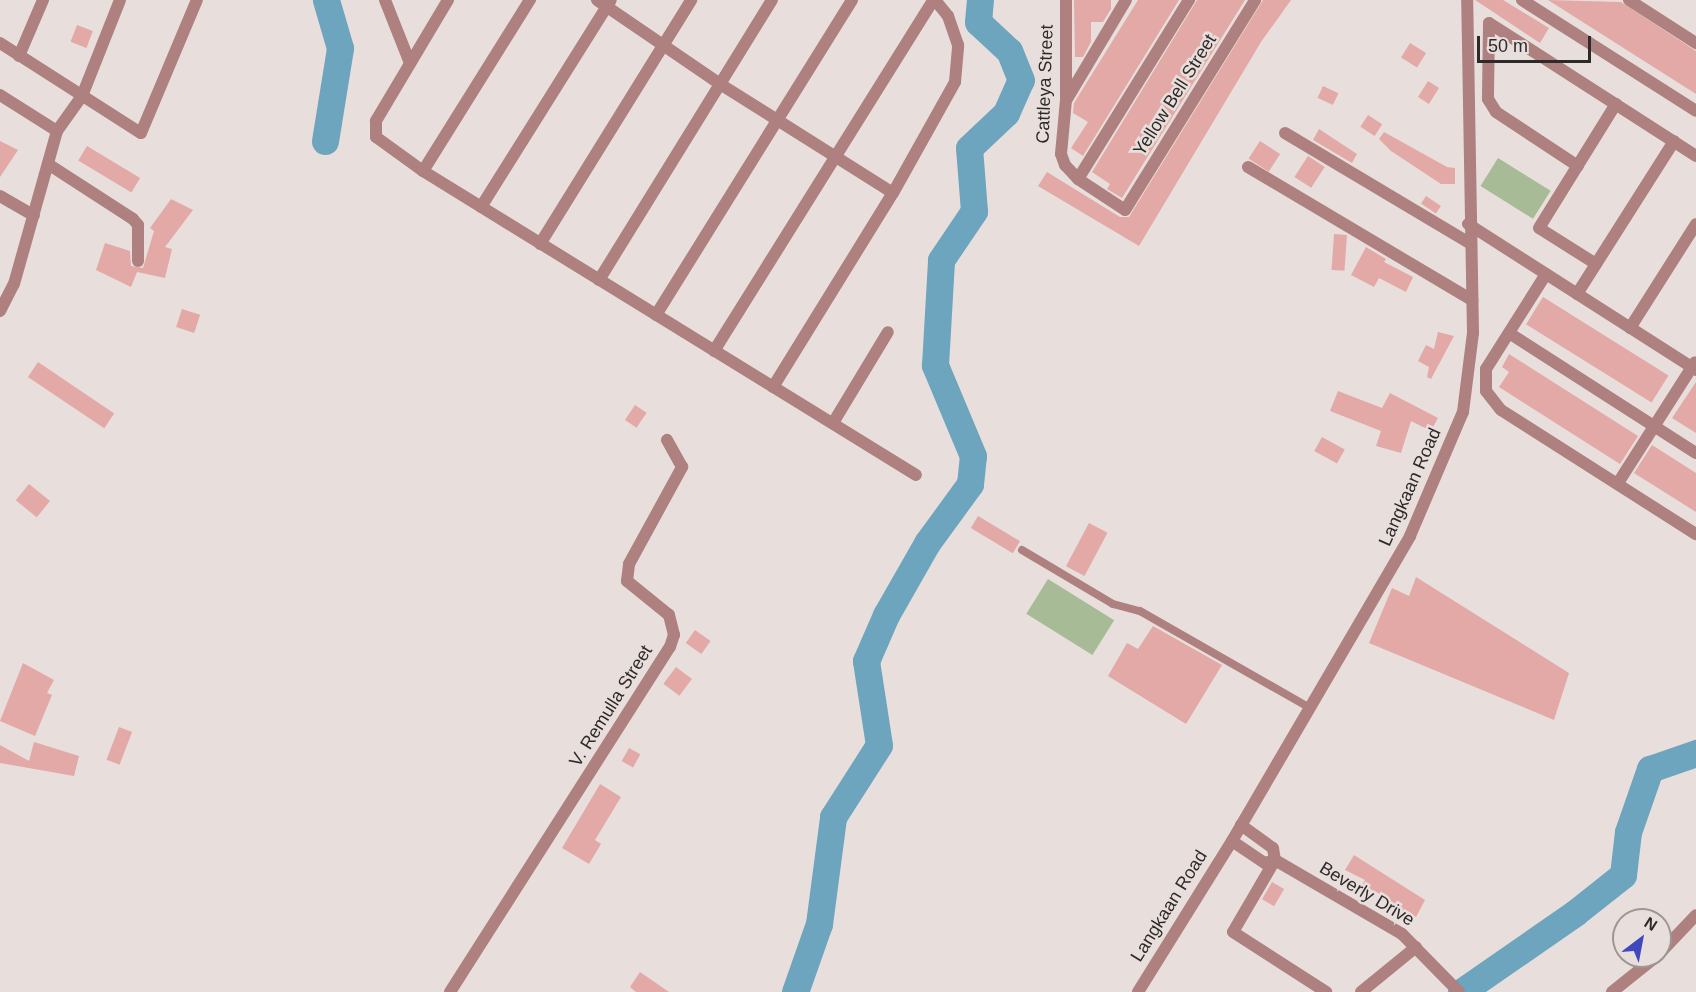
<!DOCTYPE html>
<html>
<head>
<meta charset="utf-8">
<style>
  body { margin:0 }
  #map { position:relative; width:1696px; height:992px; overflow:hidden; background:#e8dfdc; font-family:Helvetica,sans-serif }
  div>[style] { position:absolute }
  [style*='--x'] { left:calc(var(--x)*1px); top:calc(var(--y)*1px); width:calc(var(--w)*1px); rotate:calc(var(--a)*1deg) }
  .green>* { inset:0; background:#a7bb97; transform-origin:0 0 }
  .river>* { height:27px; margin:-13.5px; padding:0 13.5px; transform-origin:13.5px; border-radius:13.5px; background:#6da4be }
  .building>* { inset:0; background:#e3a9a6; transform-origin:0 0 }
  .service>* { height:8px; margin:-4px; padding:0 4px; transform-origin:4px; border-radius:4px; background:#ae807f }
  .minor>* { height:12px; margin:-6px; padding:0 6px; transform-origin:6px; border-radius:6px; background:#ae807f }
  .tertiary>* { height:12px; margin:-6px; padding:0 6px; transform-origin:6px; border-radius:6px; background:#ae807f }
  span { translate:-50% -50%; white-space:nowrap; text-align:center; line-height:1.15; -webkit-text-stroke:5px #e8dfdc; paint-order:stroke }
  .street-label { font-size:18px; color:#2d2a29 }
  .north { position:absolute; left:1612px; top:908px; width:60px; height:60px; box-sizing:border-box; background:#e8dfdc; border:2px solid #9d9794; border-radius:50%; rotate:32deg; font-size:16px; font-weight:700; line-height:24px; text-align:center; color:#2d2a29 }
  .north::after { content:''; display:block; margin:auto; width:21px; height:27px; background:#4147bc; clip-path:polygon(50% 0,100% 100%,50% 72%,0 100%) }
  .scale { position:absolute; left:1477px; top:36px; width:114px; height:27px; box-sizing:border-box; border:3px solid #2d2a29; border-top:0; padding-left:8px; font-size:18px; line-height:21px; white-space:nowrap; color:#2d2a29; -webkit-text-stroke:4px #e8dfdc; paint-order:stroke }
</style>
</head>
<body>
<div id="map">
  <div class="green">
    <i style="left:1498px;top:158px;width:62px;height:33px;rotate:32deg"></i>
    <i style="left:1048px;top:579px;width:78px;height:41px;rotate:32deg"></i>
  </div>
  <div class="river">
    <i style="--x:325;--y:141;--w:94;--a:-80.8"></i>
    <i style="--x:340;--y:48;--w:50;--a:-106.3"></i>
    <i style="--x:795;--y:992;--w:72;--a:-70.6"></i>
    <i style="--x:819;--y:924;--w:108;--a:-82.5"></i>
    <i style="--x:833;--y:817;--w:85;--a:-57.4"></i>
    <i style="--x:879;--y:745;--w:85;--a:-98.8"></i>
    <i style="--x:866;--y:661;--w:50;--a:-66.5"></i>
    <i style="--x:886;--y:615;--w:83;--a:-60.3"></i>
    <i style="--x:927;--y:543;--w:73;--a:-53.9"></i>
    <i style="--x:970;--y:484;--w:28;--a:-84"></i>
    <i style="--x:973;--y:456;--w:99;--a:-112.7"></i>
    <i style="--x:935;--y:365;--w:105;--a:-86.7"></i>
    <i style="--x:941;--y:260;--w:59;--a:-56"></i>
    <i style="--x:974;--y:211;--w:63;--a:-94.5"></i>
    <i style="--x:969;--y:148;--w:51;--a:-43.4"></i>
    <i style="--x:1006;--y:113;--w:36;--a:-66"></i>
    <i style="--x:1021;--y:80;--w:31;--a:-112"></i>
    <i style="--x:1009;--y:51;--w:42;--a:-136.9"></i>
    <i style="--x:978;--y:22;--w:22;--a:-85"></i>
    <i style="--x:1461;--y:992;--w:139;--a:-34.7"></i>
    <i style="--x:1575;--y:913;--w:61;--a:-38.4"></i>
    <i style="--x:1623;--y:875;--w:43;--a:-83.4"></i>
    <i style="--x:1628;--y:832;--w:67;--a:-70.8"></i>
    <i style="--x:1650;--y:769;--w:49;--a:-19.2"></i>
  </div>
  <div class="building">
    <i style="clip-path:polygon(1074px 0,1111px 0,1111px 9px,1103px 22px,1091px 22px,1091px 42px,1083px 57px,1075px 57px)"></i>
    <i style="clip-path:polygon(1138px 0,1179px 0,1083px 156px,1071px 148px,1088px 122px,1073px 113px,1074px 103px)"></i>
    <i style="clip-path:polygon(1197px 0,1245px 0,1122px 198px,1107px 189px,1110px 184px,1092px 172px)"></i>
    <i style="clip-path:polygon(1263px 0,1291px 0,1261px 42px,1139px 246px,1038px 186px,1047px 172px,1120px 217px,1129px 217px)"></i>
    <i style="clip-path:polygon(1475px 0,1503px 0,1549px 28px,1540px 43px)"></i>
    <i style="clip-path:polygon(1548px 0,1621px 2px,1696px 51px,1696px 94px)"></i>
    <i style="left:77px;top:25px;width:17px;height:18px;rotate:21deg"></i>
    <i style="left:1410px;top:43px;width:19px;height:17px;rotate:32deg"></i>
    <i style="left:1428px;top:81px;width:13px;height:19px;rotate:32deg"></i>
    <i style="left:1323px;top:86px;width:17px;height:13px;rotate:25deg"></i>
    <i style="left:1368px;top:115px;width:17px;height:14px;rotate:33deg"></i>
    <i style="clip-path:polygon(1319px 129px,1357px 154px,1352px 163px,1313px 140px)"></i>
    <i style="clip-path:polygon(1384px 132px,1447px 167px,1455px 168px,1455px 184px,1441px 184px,1391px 151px,1379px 139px)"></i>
    <i style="clip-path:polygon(0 141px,18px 150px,0 177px)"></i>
    <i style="left:1260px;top:141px;width:24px;height:21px;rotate:33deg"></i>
    <i style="left:87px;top:146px;width:62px;height:17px;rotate:31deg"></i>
    <i style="left:1308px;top:156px;width:20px;height:25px;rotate:33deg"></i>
    <i style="left:1426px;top:196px;width:18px;height:9px;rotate:34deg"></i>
    <i style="clip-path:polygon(171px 199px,193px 210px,165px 247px,172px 249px,165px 278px,137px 272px,131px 287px,96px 270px,105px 243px,130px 251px,131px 266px,143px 268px,154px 231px,150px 228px)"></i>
    <i style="left:1334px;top:234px;width:13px;height:36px;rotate:4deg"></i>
    <i style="clip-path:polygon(1366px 247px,1386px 259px,1384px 262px,1413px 277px,1406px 292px,1379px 278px,1374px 287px,1351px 275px)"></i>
    <i style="left:1543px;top:297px;width:148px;height:32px;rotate:32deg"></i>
    <i style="left:182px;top:309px;width:19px;height:19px;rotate:18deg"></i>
    <i style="clip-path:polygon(1438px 332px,1454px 336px,1431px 379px,1427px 377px,1429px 367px,1418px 361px,1426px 345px,1434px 349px)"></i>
    <i style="clip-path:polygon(1509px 354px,1638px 436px,1620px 464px,1499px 387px,1509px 372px,1502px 367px)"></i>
    <i style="left:38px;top:362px;width:92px;height:18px;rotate:34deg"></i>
    <i style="clip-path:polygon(1696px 382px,1696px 433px,1672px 418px)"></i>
    <i style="clip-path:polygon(1338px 391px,1382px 408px,1390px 393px,1438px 418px,1431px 431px,1411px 421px,1401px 453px,1376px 446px,1381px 431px,1330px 411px)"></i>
    <i style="left:635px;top:405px;width:14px;height:18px;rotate:34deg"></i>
    <i style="left:1322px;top:437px;width:26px;height:16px;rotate:29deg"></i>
    <i style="clip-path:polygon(1652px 445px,1696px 473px,1696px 512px,1634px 473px)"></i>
    <i style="left:29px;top:484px;width:27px;height:21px;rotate:39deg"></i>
    <i style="left:978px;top:516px;width:49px;height:14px;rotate:31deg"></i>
    <i style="left:1089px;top:523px;width:21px;height:49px;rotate:28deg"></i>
    <i style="clip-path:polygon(1416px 577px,1569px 673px,1554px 720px,1369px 643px,1392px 588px,1409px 596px)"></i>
    <i style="clip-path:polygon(1153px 626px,1222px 665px,1186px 724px,1108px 676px,1127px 643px,1138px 649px)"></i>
    <i style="left:695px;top:630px;width:19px;height:16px;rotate:35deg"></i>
    <i style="clip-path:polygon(23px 663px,54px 680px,47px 693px,52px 695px,35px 736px,0 721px)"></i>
    <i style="left:676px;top:667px;width:20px;height:21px;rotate:37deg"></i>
    <i style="left:119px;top:727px;width:14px;height:35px;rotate:21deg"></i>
    <i style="clip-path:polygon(34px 742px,79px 756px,74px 776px,0 763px,0 745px,29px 761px)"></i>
    <i style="left:629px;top:748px;width:13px;height:15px;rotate:29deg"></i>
    <i style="clip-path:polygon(600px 784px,621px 797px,595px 840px,601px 844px,589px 864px,562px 848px)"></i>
    <i style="clip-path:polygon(1354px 855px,1425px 900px,1416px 917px,1380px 898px,1381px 895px,1362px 885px,1365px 880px,1345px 870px)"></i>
    <i style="left:1272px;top:882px;width:14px;height:20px;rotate:30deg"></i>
    <i style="clip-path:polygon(640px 972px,669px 992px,636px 992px,630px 987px)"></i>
  </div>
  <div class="service">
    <i style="--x:1022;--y:550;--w:106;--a:30.7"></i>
    <i style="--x:1113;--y:604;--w:28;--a:15"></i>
    <i style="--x:1140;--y:611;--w:196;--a:29.7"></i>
  </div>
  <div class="minor">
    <i style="--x:385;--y:0;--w:68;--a:68.4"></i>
    <i style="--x:448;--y:0;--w:141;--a:120.8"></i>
    <i style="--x:376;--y:121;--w:16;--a:90"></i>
    <i style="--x:376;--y:137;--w:58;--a:35.9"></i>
    <i style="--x:423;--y:171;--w:579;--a:31.66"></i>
    <i style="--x:597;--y:0;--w:149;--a:34.3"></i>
    <i style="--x:720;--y:84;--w:204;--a:32.2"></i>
    <i style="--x:1066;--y:0;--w:100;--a:90"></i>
    <i style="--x:1066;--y:100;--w:54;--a:95.3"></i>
    <i style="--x:1061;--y:154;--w:12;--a:70"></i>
    <i style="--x:1065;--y:165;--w:19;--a:47"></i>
    <i style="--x:1078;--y:179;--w:56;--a:33.4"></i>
    <i style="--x:1125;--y:210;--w:247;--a:-58.2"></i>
    <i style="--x:1522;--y:0;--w:206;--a:32.5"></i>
    <i style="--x:1629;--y:0;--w:80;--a:32.7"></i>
    <i style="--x:1489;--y:23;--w:246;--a:32.7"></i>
    <i style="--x:1489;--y:23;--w:76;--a:90.8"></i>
    <i style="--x:1488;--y:99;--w:15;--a:58"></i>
    <i style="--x:1496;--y:112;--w:98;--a:33.4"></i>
    <i style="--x:0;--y:43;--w:167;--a:32.6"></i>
    <i style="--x:141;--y:133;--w:144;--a:-67.2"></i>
    <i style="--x:19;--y:56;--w:61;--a:-66.8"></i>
    <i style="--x:0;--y:95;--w:67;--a:32.3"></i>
    <i style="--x:1067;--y:99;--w:115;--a:-59.2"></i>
    <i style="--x:1285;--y:133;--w:213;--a:30.8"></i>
    <i style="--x:48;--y:164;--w:101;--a:32.9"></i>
    <i style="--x:133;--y:219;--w:8;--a:50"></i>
    <i style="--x:138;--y:225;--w:36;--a:90"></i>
    <i style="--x:1248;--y:167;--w:261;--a:30.7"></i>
    <i style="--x:423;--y:171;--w:202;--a:-58"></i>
    <i style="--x:1078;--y:179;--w:211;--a:-58.2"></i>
    <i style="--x:0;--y:196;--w:39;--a:30"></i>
    <i style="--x:481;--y:207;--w:244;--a:-57.9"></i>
    <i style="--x:1468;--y:224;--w:271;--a:32.6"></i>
    <i style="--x:540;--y:244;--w:287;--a:-58.2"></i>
    <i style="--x:1596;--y:264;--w:67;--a:-147.7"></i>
    <i style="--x:1539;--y:228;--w:146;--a:-58.2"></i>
    <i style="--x:1546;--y:274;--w:112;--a:122.3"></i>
    <i style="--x:1486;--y:369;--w:22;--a:90"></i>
    <i style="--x:1486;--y:391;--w:24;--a:52"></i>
    <i style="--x:1501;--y:410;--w:231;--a:32.5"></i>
    <i style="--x:599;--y:280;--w:329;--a:-58.3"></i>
    <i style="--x:1577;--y:294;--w:181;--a:-57.6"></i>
    <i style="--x:0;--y:311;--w:30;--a:-63"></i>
    <i style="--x:14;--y:284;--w:159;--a:-74.3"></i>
    <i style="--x:57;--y:131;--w:43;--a:-54.5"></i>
    <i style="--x:82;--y:96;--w:103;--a:-68.4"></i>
    <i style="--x:656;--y:315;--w:371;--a:-58.1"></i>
    <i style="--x:1630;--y:328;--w:123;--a:-57.6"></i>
    <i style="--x:1509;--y:333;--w:222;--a:32.7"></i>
    <i style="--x:714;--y:351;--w:414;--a:-58"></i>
    <i style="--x:773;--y:387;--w:228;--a:-58.3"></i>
    <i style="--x:893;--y:193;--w:127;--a:-60.8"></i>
    <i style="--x:955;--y:82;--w:37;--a:-85"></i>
    <i style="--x:958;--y:45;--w:31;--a:-109"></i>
    <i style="--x:948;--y:16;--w:21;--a:-129"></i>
    <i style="--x:833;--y:423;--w:106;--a:-58.9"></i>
    <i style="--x:1618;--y:483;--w:143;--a:-57.5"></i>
    <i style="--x:1241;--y:825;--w:39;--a:36"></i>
    <i style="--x:1273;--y:848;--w:12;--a:81"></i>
    <i style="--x:1232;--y:841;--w:40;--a:34"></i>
    <i style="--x:1265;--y:863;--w:10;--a:-17"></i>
    <i style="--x:1275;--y:860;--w:147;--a:30.2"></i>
    <i style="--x:1402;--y:934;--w:81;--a:45.5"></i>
    <i style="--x:1275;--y:860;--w:83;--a:120.3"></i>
    <i style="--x:1233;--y:932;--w:111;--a:32.8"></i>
    <i style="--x:1660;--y:953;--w:52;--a:-46.5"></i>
    <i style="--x:450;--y:992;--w:409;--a:-57.5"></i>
    <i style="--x:670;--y:647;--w:13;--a:-72"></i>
    <i style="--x:674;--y:635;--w:21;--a:-104"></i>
    <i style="--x:669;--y:615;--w:54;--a:-141"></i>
    <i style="--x:627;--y:581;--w:17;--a:-83"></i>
    <i style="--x:629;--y:564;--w:111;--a:-61.3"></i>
    <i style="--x:682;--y:467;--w:31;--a:-119"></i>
    <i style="--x:1361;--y:992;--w:71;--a:-39.3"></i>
    <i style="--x:1612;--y:992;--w:58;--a:-38.7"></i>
  </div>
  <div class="tertiary">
    <i style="--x:1138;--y:992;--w:178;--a:-58.1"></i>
    <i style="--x:1232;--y:841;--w:353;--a:-59.7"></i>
    <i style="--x:1410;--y:536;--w:135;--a:-66.9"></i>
    <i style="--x:1463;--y:412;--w:80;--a:-82.8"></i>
    <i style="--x:1473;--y:333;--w:333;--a:-91"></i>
  </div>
  <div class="street-label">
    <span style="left:1045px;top:84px;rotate:-88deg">Cattleya Street</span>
    <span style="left:1175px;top:95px;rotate:-58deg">Yellow Bell Street</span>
    <span style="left:1410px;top:487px;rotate:-66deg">Langkaan Road</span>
    <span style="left:611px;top:706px;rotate:-58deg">V. Remulla Street</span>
    <span style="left:1367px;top:894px;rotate:31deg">Beverly Drive</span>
    <span style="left:1169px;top:906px;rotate:-58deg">Langkaan Road</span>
  </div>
  <div class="north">N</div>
  <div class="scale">50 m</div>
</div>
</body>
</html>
